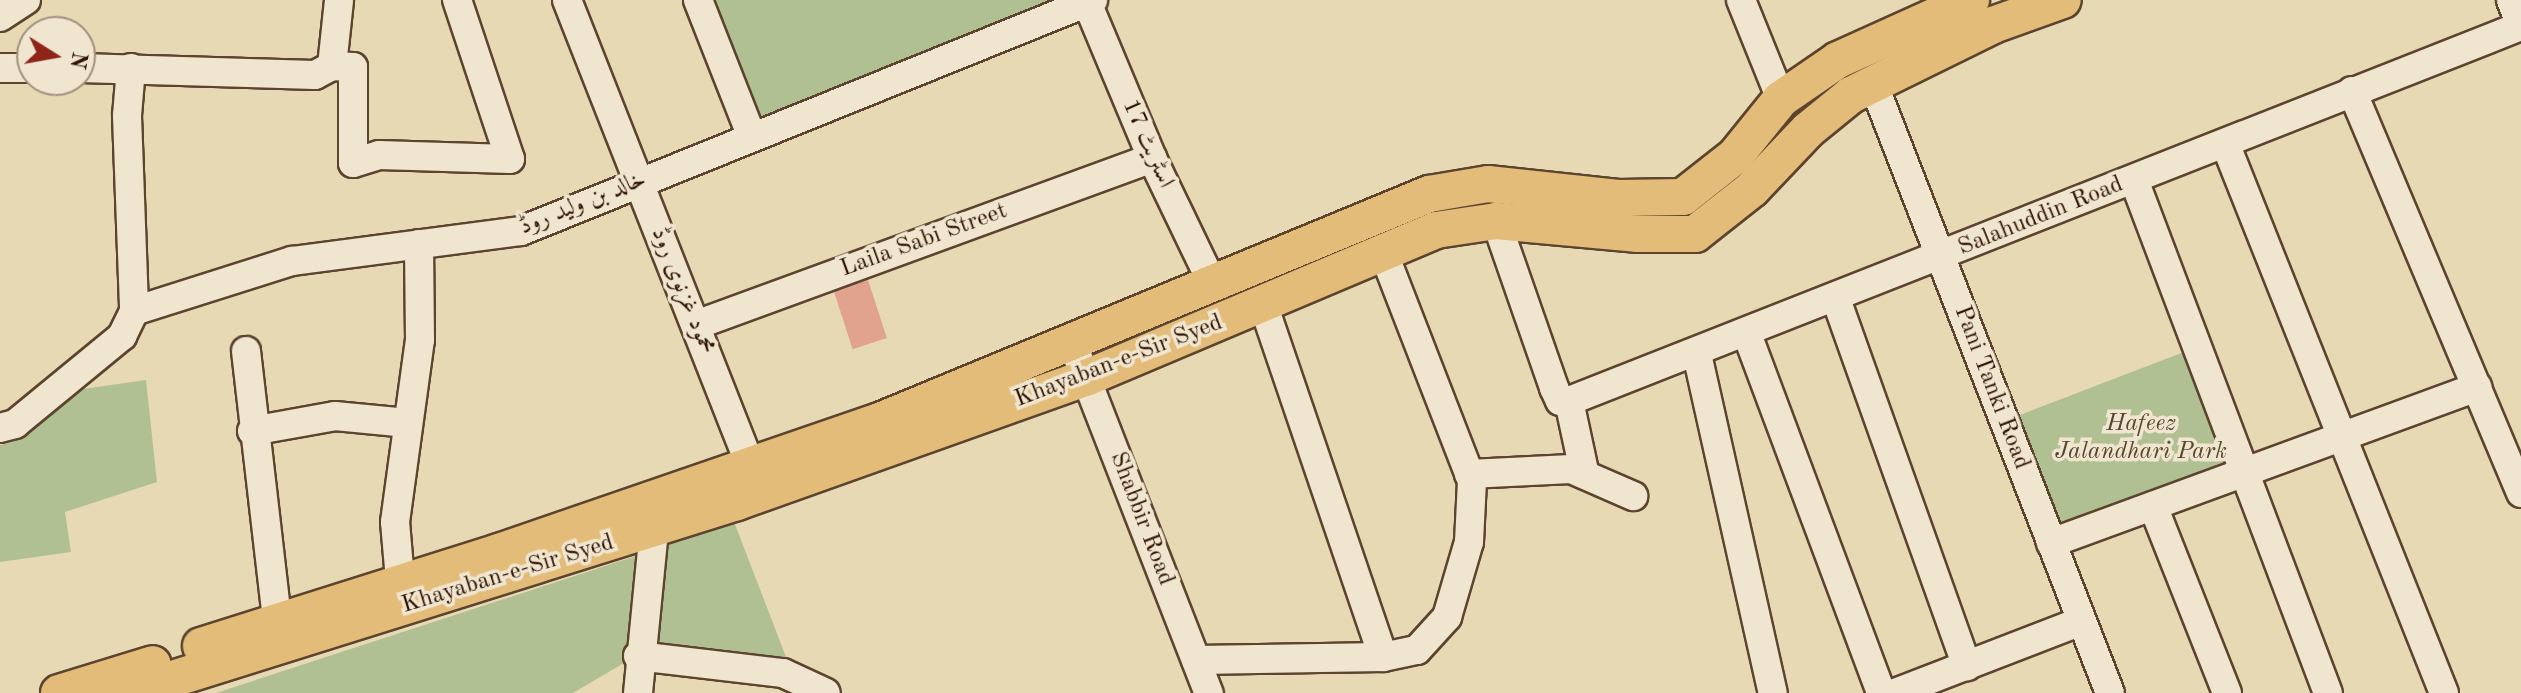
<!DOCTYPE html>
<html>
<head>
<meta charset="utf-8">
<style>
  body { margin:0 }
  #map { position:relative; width:2521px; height:693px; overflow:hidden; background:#e8d9b5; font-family:"Old Standard TT",Amiri,serif }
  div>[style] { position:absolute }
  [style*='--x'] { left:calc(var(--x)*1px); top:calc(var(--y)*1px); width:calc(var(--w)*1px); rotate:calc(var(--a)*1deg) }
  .green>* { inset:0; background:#b0c092; transform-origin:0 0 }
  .building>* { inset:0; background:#e1a28e; transform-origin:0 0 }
  .roads { filter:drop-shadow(2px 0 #5c442f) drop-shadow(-2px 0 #5c442f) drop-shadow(0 2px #5c442f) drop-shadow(0 -2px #5c442f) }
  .minor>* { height:28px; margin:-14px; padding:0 14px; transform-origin:14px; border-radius:14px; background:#f0e6cf }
  .major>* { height:36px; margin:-18px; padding:0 18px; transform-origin:18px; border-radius:18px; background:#e4bc7a }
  span { translate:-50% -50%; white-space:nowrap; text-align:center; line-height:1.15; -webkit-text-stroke:7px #f0e6cf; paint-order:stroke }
  .street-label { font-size:24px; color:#2e1202 }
  .park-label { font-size:24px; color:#55462d; font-style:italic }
  .north { position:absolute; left:16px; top:16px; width:80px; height:80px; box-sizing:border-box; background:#f0e6cf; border:2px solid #a2917d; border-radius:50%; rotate:101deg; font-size:22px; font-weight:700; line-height:32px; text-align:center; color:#2e1202 }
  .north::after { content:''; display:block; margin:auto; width:28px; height:36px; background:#8f2418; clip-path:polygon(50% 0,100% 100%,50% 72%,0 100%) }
</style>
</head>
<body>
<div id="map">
  <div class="green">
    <i style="clip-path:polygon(711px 0,1055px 0,758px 118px)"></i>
    <i style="left:2197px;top:347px;width:134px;height:207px;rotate:69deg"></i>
    <i style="clip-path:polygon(146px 380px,157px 482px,65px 512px,71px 552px,0 562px,0 445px,14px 442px,76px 390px)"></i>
    <i style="clip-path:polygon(733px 519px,786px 657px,652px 647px,662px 547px)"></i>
    <i style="clip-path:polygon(651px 551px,634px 657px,573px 693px,216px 693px)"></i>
  </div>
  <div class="building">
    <i style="left:868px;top:280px;width:61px;height:36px;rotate:72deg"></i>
  </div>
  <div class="roads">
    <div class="minor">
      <i style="--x:567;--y:0;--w:521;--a:68.5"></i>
      <i style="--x:698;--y:0;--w:147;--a:68.5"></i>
      <i style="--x:1086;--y:0;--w:171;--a:67.3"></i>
      <i style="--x:1152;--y:158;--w:141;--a:64.3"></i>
      <i style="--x:1741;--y:0;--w:107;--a:68"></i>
      <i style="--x:2511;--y:0;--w:28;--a:69"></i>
      <i style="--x:0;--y:17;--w:31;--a:-33"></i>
      <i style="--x:332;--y:66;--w:21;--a:3"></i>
      <i style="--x:353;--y:67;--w:96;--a:90"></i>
      <i style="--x:353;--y:163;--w:27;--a:-17"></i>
      <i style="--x:379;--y:155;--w:131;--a:1.7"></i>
      <i style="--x:510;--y:159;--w:168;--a:-108.4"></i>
      <i style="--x:0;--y:68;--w:32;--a:0"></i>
      <i style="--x:80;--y:68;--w:235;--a:1.7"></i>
      <i style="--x:315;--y:75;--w:19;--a:-28"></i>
      <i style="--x:332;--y:66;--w:66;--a:-83.9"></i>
      <i style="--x:131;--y:68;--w:48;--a:94.8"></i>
      <i style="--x:127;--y:116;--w:195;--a:87.9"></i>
      <i style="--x:1873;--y:83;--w:654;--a:68.77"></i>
      <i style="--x:2352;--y:91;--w:436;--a:67.2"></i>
      <i style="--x:2225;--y:143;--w:592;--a:68.29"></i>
      <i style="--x:2134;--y:180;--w:548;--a:69.29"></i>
      <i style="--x:1496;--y:221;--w:177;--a:70.8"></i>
      <i style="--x:1554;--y:388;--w:14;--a:65"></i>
      <i style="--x:1560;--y:401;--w:9;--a:0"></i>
      <i style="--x:1569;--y:401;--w:1023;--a:-21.5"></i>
      <i style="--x:1836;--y:299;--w:390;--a:70.4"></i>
      <i style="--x:1263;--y:304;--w:373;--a:71.2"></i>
      <i style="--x:696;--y:325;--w:486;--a:-20.1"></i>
      <i style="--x:1747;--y:334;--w:383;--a:69.5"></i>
      <i style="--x:1073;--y:345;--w:374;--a:68.7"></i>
      <i style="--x:246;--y:351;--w:270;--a:83.4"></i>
      <i style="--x:1697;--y:354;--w:347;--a:77.4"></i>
      <i style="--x:1569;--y:401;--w:72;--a:77.9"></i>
      <i style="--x:0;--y:428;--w:16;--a:-15"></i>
      <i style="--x:15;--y:424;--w:139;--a:-39.4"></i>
      <i style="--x:122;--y:336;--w:28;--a:-64"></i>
      <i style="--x:134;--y:311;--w:166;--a:-17.6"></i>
      <i style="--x:292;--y:261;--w:231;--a:-7.5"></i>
      <i style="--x:521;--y:231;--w:617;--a:-21.99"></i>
      <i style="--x:252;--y:431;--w:84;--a:-10.2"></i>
      <i style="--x:335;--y:416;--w:73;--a:5.5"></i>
      <i style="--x:1469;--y:474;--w:102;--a:-2.8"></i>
      <i style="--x:1571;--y:469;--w:68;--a:23.5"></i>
      <i style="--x:2153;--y:506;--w:201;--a:68.4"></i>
      <i style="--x:2051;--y:543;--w:454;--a:-20.1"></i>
      <i style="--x:400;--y:580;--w:58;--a:-94.9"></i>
      <i style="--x:395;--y:522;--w:184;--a:-82.2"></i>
      <i style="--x:420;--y:340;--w:96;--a:-90.6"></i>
      <i style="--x:638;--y:656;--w:146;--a:6.7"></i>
      <i style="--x:783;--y:673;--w:47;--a:24.9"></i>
      <i style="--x:1196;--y:660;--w:187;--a:-0.9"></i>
      <i style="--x:1383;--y:657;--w:35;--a:-12"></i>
      <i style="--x:1417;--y:650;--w:45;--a:-47.7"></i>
      <i style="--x:1447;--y:617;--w:78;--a:-73.7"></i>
      <i style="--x:1469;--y:542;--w:61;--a:-87.2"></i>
      <i style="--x:1472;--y:481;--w:247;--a:-111.2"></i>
      <i style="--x:638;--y:693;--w:165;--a:-84.4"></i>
      <i style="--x:1895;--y:693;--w:200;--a:-21.1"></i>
    </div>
    <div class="major">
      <i style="--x:201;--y:646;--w:312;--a:-17.5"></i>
      <i style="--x:499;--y:552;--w:405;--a:-19"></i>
      <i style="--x:882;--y:420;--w:592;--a:-22.45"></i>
      <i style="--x:1429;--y:194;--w:60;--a:-9.6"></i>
      <i style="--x:1488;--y:184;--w:131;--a:6.1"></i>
      <i style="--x:1618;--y:198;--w:65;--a:-0.9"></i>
      <i style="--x:1683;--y:197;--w:66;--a:-38.3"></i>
      <i style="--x:1735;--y:156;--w:73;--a:-51.1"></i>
      <i style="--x:1781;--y:99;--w:69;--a:-34.4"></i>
      <i style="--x:1838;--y:60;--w:146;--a:-24.3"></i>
      <i style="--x:59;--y:693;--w:98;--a:-17.1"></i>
      <i style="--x:128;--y:693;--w:638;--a:-17.41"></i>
      <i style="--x:737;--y:502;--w:370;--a:-19.6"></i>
      <i style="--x:1086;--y:378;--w:380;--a:-22.9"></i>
      <i style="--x:1436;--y:230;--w:61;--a:-8.5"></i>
      <i style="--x:1496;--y:221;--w:143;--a:5.2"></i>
      <i style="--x:1638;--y:234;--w:57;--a:0"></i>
      <i style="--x:1695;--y:234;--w:73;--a:-38.3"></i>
      <i style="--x:1752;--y:189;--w:81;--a:-46.5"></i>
      <i style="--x:1808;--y:130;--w:55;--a:-39.1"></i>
      <i style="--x:1851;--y:95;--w:158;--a:-26.2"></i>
      <i style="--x:1993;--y:25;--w:74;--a:-19.7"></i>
    </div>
  </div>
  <div class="street-label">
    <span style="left:1147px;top:144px;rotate:66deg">اسٹریٹ 17</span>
    <span style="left:583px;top:204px;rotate:-22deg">خالد بن ولید روڈ</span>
    <span style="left:2041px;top:217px;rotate:-22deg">Salahuddin Road</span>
    <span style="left:924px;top:241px;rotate:-20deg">Laila Sabi Street</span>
    <span style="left:682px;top:291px;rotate:68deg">محمود غزنوی روڈ</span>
    <span style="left:1119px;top:362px;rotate:-21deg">Khayaban-e-Sir Syed</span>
    <span style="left:1991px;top:388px;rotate:69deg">Pani Tanki Road</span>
    <span style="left:1141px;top:519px;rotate:69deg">Shabbir Road</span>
    <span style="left:508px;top:575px;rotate:-17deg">Khayaban-e-Sir Syed</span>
  </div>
  <div class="park-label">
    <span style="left:2141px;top:439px">Hafeez<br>Jalandhari Park</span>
  </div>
  <div class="north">N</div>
</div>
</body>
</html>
